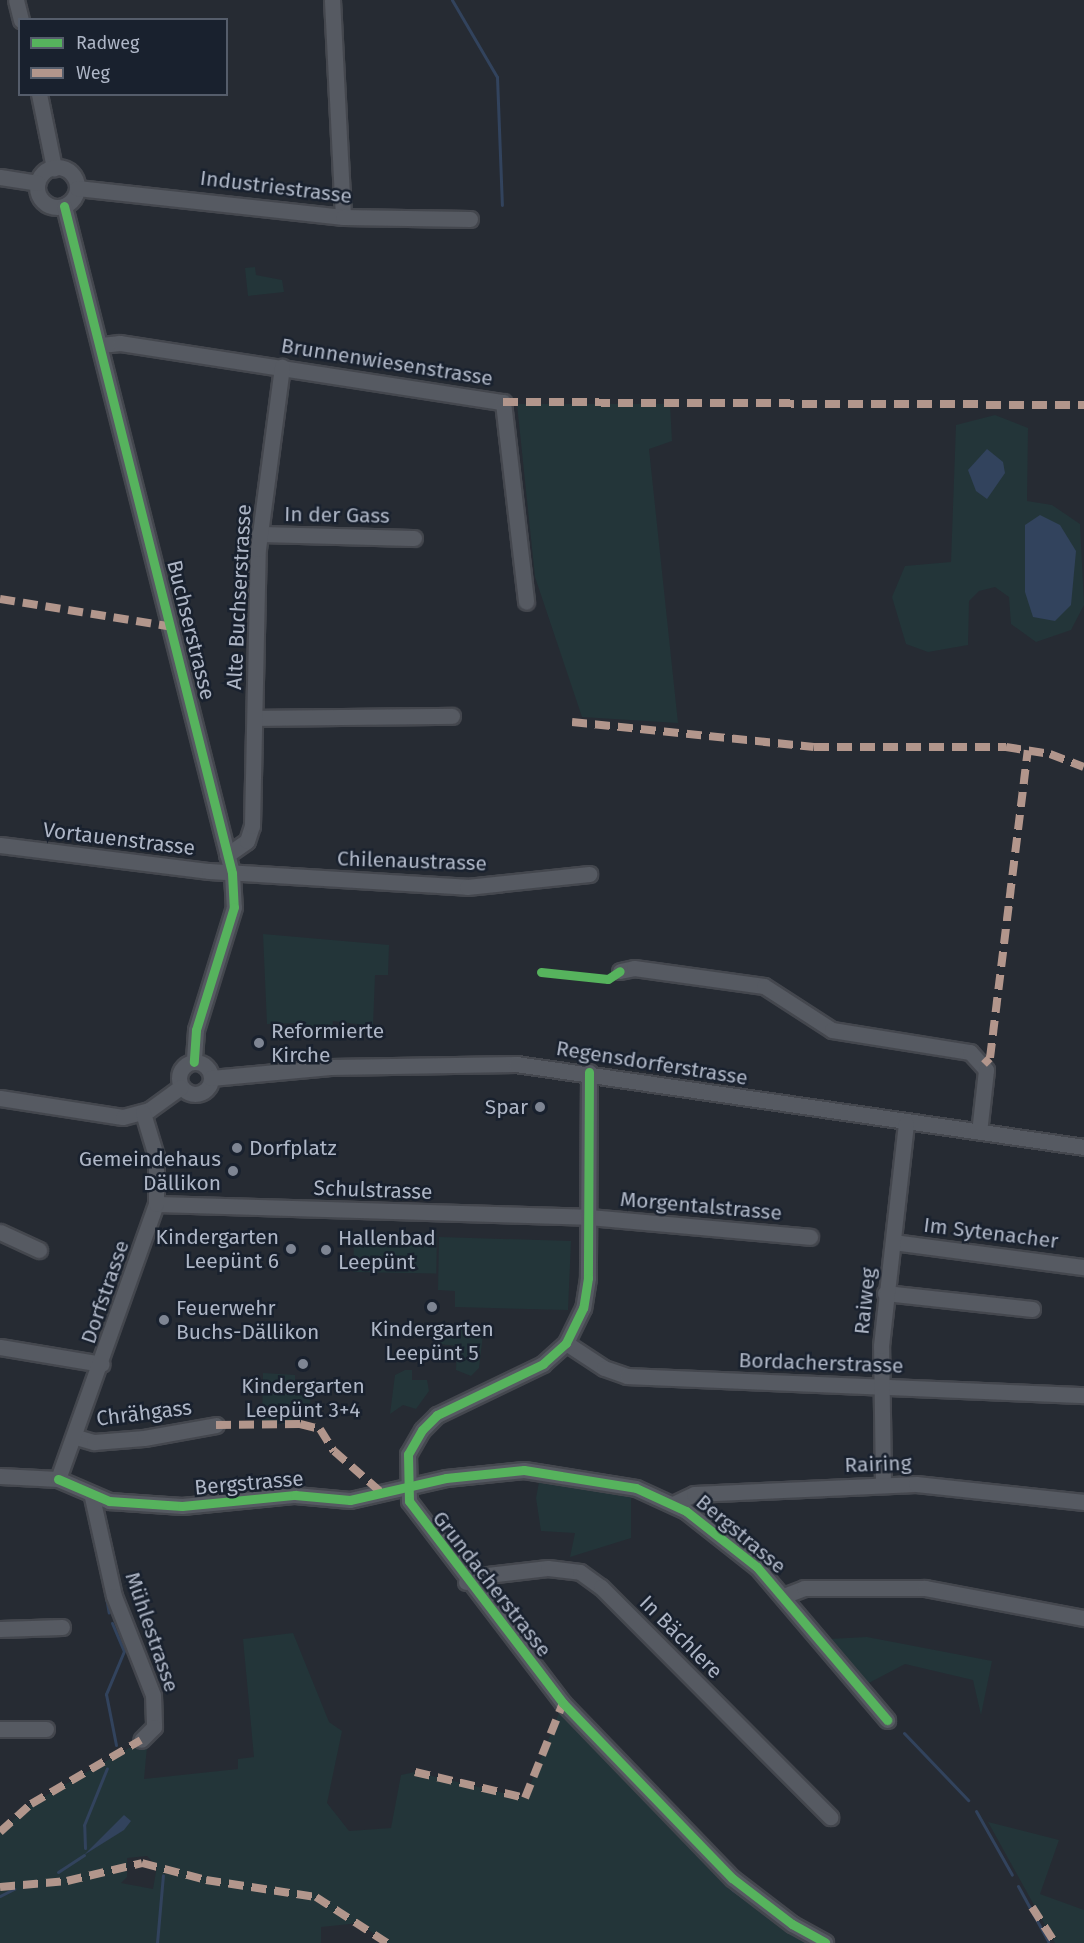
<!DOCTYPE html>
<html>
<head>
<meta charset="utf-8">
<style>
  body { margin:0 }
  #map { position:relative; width:1084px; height:1943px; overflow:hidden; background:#262b33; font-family:"Fira Sans",sans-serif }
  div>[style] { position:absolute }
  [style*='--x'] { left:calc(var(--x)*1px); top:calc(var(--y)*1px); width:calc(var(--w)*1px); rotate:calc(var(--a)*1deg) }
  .green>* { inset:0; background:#233539; transform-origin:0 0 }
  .water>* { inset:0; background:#32435d }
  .stream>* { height:3px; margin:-1.5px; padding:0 1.5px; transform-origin:1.5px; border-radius:1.5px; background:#32435d }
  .roads { filter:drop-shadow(2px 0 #44474e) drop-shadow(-2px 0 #44474e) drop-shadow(0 2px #44474e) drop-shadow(0 -2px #44474e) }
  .minor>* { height:15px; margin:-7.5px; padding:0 7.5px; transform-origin:7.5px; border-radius:7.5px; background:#565a62 }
  .minor>.ring { margin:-7.5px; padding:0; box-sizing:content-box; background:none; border:15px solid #565a62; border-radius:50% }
  .quiet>* { height:8px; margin-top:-4px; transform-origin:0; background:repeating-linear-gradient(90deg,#b2968c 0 15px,transparent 0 23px) }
  .cycleway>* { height:9px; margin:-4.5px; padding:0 4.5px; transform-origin:4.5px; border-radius:4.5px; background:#56b35d }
  .dots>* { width:16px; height:16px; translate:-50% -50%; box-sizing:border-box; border:3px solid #19212e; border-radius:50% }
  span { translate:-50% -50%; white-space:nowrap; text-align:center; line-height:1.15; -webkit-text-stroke:5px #19212e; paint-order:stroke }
  .street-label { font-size:21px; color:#aeb6c6 }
  .poi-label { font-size:21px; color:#aeb6c6 }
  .left { translate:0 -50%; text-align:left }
  .right { translate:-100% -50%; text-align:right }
  .legend { position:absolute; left:18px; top:18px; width:210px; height:78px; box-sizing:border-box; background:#19212e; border:2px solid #555d6b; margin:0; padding:8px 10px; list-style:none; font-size:18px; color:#aeb6c6 }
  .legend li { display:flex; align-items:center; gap:12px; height:30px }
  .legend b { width:30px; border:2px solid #555d6b }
</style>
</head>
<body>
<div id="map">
  <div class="green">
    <i style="clip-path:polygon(255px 267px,256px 275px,282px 280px,284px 292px,248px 296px,245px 268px)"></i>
    <i style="clip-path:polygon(517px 404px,670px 404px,672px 441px,649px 449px,678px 723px,582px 717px,535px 577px)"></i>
    <i style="clip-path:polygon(995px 415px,1028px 428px,1027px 501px,1052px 505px,1080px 524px,1084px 605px,1071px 630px,1036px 642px,1011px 624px,1009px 597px,995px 587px,979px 591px,969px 601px,968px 645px,928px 652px,906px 644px,892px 597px,905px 566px,951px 562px,956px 425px)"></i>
    <i style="clip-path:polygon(263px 934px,389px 945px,388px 975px,375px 975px,373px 1026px,333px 1021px,331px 1038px,300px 1037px,299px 1023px,267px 1024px)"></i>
    <i style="left:354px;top:1232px;width:83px;height:40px;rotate:1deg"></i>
    <i style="clip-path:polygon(439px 1237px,571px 1241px,568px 1310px,455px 1307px,455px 1291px,438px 1290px)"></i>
    <i style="clip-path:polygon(457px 1325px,484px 1326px,479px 1368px,471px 1376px,456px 1370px,457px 1346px,439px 1344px,439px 1335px,457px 1335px)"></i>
    <i style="clip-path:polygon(405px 1370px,412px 1370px,412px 1380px,427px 1380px,429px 1391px,416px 1409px,403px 1405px,390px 1414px,395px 1375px)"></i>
    <i style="clip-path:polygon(263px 1373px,295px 1375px,295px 1388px,311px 1388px,310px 1406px,294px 1405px,291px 1424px,262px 1424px)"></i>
    <i style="clip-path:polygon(540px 1477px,631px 1493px,631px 1538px,570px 1557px,575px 1533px,541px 1531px,536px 1498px)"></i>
    <i style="clip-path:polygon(evenodd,293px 1633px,329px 1722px,342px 1731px,327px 1803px,349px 1831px,391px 1828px,401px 1775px,415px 1772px,525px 1798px,563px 1703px,732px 1878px,826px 1943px,387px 1943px,359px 1923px,321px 1927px,321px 1943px,0 1943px,0 1832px,31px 1804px,129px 1748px,147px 1747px,144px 1779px,238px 1769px,238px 1759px,254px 1757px,243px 1639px,293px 1633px,147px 1856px,157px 1866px,153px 1889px,121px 1883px,127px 1877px,127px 1858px,147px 1856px)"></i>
    <i style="clip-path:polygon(867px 1637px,992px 1661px,981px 1715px,973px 1680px,905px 1664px,865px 1685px,829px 1639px)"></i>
    <i style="clip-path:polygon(988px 1822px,1059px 1840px,1040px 1894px,1084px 1910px,1084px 1943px,1055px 1943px)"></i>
  </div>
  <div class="water">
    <i style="clip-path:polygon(987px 449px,1003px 462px,1005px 473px,987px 499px,976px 491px,968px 470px)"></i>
    <i style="clip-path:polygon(1040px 515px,1060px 525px,1076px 551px,1071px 605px,1055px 621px,1033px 617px,1025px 592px,1025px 525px)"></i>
    <i style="clip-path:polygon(124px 1815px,131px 1821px,124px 1830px,84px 1855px)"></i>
  </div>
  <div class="stream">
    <i style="--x:452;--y:0;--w:89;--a:59.7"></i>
    <i style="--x:497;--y:77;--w:128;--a:87.8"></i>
    <i style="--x:104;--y:1586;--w:27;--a:80"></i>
    <i style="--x:112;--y:1623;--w:30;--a:67"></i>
    <i style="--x:124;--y:1651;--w:47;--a:112.7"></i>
    <i style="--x:106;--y:1694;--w:52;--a:78.9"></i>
    <i style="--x:904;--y:1733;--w:93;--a:46.3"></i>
    <i style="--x:612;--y:1765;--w:110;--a:46.1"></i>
    <i style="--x:976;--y:1811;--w:73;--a:60.6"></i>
    <i style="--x:85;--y:1848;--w:23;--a:-92"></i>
    <i style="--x:84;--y:1825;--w:61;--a:-68"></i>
    <i style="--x:697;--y:1854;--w:51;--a:45"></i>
    <i style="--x:733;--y:1890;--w:64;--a:35.4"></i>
    <i style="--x:58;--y:1872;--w:31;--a:-33"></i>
    <i style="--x:1018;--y:1886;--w:63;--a:61.4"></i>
    <i style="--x:0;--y:1896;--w:16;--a:-27"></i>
    <i style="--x:157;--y:1943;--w:68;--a:-85"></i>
  </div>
  <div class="roads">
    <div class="minor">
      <i style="--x:16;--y:0;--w:21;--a:76"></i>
      <i style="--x:332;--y:0;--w:217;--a:87.1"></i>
      <i style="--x:39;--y:94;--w:76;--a:78.5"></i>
      <i class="ring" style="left:37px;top:167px;width:25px;height:25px"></i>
      <i style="--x:0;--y:177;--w:38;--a:9"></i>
      <i style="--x:77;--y:188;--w:268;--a:6.2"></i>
      <i style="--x:343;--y:217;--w:127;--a:0.9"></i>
      <i style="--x:64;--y:206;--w:688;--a:75.86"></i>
      <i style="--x:232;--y:873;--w:34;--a:87"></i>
      <i style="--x:234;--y:907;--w:129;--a:107.2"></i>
      <i style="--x:196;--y:1030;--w:32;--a:94"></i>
      <i style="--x:101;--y:345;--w:19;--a:-6"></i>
      <i style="--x:120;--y:343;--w:388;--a:8.8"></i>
      <i style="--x:503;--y:402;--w:201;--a:83.4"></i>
      <i style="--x:259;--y:534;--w:155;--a:1.5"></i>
      <i style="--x:255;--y:718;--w:197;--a:-0.6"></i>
      <i style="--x:0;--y:845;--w:211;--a:7.1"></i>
      <i style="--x:209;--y:871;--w:258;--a:3.5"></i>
      <i style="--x:467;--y:887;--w:123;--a:-6.1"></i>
      <i style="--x:227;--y:855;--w:24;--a:-35"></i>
      <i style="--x:247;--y:841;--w:16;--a:-72"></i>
      <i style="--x:252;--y:826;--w:277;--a:-88.8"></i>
      <i style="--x:258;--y:549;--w:184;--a:-82.5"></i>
      <i style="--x:620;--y:971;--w:14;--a:-12"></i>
      <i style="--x:634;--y:968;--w:131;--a:7.9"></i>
      <i style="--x:764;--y:986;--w:81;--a:32.9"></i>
      <i style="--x:832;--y:1030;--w:140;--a:9.1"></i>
      <i style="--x:970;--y:1052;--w:24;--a:48"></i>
      <i style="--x:986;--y:1070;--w:62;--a:96.4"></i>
      <i class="ring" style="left:179px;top:1062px;width:17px;height:17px"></i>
      <i style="--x:589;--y:1072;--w:206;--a:90.3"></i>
      <i style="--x:588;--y:1278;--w:30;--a:99"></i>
      <i style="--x:583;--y:1308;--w:39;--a:116"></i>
      <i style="--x:566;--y:1343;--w:31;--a:138"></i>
      <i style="--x:543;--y:1364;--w:118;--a:154.3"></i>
      <i style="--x:437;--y:1415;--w:21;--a:135"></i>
      <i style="--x:422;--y:1430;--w:28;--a:120"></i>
      <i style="--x:408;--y:1454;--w:47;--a:88.8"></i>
      <i style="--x:409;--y:1501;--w:254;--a:52.7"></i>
      <i style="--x:563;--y:1703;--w:243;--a:46"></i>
      <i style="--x:732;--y:1878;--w:76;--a:37.5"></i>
      <i style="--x:792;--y:1924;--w:38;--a:29"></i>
      <i style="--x:211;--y:1078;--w:120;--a:-5.3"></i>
      <i style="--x:330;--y:1067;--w:186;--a:-0.9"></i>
      <i style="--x:516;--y:1064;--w:574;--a:8.31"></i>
      <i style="--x:0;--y:1098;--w:124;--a:8.8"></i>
      <i style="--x:123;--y:1117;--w:27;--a:-15"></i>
      <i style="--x:149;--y:1110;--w:39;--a:-36"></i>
      <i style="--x:156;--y:1204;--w:432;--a:1.7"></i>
      <i style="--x:588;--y:1217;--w:223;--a:5.1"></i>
      <i style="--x:0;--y:1232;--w:43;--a:24.8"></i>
      <i style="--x:893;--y:1242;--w:193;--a:7.5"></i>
      <i style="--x:885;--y:1293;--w:148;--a:6.2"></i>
      <i style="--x:566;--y:1343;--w:45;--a:33.3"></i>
      <i style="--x:604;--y:1368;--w:24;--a:19"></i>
      <i style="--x:627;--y:1376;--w:457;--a:2.4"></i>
      <i style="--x:0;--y:1347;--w:103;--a:9.5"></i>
      <i style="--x:76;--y:1437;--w:19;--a:16"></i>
      <i style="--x:94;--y:1442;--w:50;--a:-4.6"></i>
      <i style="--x:144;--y:1438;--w:73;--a:-10.2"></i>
      <i style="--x:0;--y:1476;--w:58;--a:3"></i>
      <i style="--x:58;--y:1479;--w:56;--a:23.3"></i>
      <i style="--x:109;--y:1501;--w:73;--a:3.9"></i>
      <i style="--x:182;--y:1506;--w:114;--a:-5.6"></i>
      <i style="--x:295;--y:1495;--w:55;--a:5.2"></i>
      <i style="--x:350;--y:1500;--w:98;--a:-12.9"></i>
      <i style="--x:446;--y:1478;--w:78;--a:-5.9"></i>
      <i style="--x:524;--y:1470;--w:113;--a:9.1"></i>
      <i style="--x:636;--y:1488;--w:55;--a:24.7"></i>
      <i style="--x:686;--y:1511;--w:90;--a:38.3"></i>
      <i style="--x:757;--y:1567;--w:201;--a:49.6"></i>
      <i style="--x:58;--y:1479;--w:292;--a:-70.4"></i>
      <i style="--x:156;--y:1204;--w:48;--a:-90"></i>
      <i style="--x:156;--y:1156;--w:45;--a:-106.8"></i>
      <i style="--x:883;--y:1484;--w:138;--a:-90.8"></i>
      <i style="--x:881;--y:1346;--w:224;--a:-83.6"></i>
      <i style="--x:92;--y:1497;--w:101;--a:77.5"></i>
      <i style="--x:114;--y:1596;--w:106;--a:68.5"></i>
      <i style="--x:153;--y:1695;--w:32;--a:88"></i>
      <i style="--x:154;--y:1727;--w:18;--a:135"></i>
      <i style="--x:675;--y:1503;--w:21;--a:-25"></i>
      <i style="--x:694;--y:1494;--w:222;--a:-2.6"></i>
      <i style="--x:916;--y:1484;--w:169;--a:6.1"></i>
      <i style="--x:466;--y:1582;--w:14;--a:-25"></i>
      <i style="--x:479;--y:1576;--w:69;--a:-6.6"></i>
      <i style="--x:548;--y:1568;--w:32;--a:7"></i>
      <i style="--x:580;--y:1572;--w:26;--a:36"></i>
      <i style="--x:601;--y:1587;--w:325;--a:45.1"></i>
      <i style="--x:786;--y:1595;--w:19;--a:-21"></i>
      <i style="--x:804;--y:1588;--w:121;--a:0"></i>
      <i style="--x:925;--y:1588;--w:162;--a:10.7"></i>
      <i style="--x:0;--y:1629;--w:62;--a:-1.8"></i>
      <i style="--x:0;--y:1729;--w:46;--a:0"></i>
    </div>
  </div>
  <div class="quiet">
    <i style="--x:503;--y:402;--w:581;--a:0.3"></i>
    <i style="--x:0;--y:599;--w:174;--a:9.2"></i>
    <i style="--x:572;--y:722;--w:243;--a:5.9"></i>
    <i style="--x:814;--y:747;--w:192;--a:0"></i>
    <i style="--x:1006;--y:747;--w:45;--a:9"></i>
    <i style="--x:1050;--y:754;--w:36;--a:21"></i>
    <i style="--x:984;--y:1064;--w:8;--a:-45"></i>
    <i style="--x:990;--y:1058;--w:310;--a:-83"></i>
    <i style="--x:216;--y:1425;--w:84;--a:-0.7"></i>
    <i style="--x:300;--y:1424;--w:21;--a:14"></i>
    <i style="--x:320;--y:1429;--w:26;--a:58"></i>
    <i style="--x:334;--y:1451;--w:64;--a:41.2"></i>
    <i style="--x:415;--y:1772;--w:113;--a:13.3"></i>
    <i style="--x:525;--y:1798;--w:102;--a:-68.2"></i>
    <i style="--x:0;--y:1832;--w:42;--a:-42.1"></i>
    <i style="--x:31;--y:1804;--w:127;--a:-30.2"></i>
    <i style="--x:0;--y:1887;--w:67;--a:-5.1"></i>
    <i style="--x:67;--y:1881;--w:77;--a:-13.5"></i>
    <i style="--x:142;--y:1863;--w:66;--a:14.9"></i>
    <i style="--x:206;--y:1880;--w:111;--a:8.8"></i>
    <i style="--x:316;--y:1897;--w:85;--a:32.9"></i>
    <i style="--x:1032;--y:1907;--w:43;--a:57.4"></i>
  </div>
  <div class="cycleway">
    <i style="--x:64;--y:206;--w:688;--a:75.86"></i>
    <i style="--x:232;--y:873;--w:34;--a:87"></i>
    <i style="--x:234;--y:907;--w:129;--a:107.2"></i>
    <i style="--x:196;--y:1030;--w:32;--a:94"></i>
    <i style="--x:541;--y:972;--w:67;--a:6"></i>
    <i style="--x:608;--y:979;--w:14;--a:-34"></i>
    <i style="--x:589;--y:1072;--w:206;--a:90.3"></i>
    <i style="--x:588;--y:1278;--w:30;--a:99"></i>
    <i style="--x:583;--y:1308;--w:39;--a:116"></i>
    <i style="--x:566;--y:1343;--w:31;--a:138"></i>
    <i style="--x:543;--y:1364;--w:118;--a:154.3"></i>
    <i style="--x:437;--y:1415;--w:21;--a:135"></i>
    <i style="--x:422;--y:1430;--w:28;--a:120"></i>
    <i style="--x:408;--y:1454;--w:47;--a:88.8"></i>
    <i style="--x:409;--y:1501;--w:254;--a:52.7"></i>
    <i style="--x:563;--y:1703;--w:243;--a:46"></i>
    <i style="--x:732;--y:1878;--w:76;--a:37.5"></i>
    <i style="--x:792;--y:1924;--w:38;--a:29"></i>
    <i style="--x:58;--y:1479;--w:56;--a:23.3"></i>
    <i style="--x:109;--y:1501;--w:73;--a:3.9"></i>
    <i style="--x:182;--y:1506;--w:114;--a:-5.6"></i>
    <i style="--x:295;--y:1495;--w:55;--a:5.2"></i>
    <i style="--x:350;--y:1500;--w:98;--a:-12.9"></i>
    <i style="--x:446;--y:1478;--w:78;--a:-5.9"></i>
    <i style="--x:524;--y:1470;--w:113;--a:9.1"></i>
    <i style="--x:636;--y:1488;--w:55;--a:24.7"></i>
    <i style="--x:686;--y:1511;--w:90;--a:38.3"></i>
    <i style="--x:757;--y:1567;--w:201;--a:49.6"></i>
  </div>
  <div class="dots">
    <i style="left:259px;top:1043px;background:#7e8593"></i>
    <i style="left:540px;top:1107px;background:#7e8593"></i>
    <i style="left:237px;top:1148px;background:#7e8593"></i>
    <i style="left:233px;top:1171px;background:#7e8593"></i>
    <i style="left:291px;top:1249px;background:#7e8593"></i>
    <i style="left:326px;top:1250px;background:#7e8593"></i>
    <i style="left:432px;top:1307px;background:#7e8593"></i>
    <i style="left:164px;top:1320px;background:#7e8593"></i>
    <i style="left:303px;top:1364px;background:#7e8593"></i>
  </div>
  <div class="street-label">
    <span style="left:276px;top:187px;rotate:7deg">Industriestrasse</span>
    <span style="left:387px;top:362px;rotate:9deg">Brunnenwiesenstrasse</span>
    <span style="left:337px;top:515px;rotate:1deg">In der Gass</span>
    <span style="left:239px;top:597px;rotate:-87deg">Alte Buchserstrasse</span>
    <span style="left:191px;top:630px;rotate:76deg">Buchserstrasse</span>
    <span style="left:119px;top:839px;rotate:7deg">Vortauenstrasse</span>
    <span style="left:412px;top:861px;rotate:2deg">Chilenaustrasse</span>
    <span style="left:652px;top:1063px;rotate:9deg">Regensdorferstrasse</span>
    <span style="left:373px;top:1190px;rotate:2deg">Schulstrasse</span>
    <span style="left:701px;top:1206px;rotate:5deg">Morgentalstrasse</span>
    <span style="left:991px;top:1233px;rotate:7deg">Im Sytenacher</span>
    <span style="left:105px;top:1292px;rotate:-71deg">Dorfstrasse</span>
    <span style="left:865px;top:1301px;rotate:-84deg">Raiweg</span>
    <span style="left:821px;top:1363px;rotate:2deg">Bordacherstrasse</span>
    <span style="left:144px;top:1413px;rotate:-7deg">Chrähgass</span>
    <span style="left:878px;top:1464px;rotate:-2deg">Rairing</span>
    <span style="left:249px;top:1483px;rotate:-5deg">Bergstrasse</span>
    <span style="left:741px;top:1534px;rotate:40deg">Bergstrasse</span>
    <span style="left:492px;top:1584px;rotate:52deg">Grundacherstrasse</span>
    <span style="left:152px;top:1632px;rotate:71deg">Mühlestrasse</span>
    <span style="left:681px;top:1637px;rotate:45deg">In Bächlere</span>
  </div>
  <div class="poi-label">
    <span class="left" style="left:271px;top:1043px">Reformierte<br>Kirche</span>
    <span class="right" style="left:528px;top:1107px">Spar</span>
    <span class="left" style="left:249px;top:1148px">Dorfplatz</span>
    <span class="right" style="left:221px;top:1171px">Gemeindehaus<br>Dällikon</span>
    <span class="right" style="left:279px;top:1249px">Kindergarten<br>Leepünt 6</span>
    <span class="left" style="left:338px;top:1250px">Hallenbad<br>Leepünt</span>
    <span class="left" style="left:176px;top:1320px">Feuerwehr<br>Buchs-Dällikon</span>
    <span style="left:432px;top:1341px">Kindergarten<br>Leepünt 5</span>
    <span style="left:303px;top:1398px">Kindergarten<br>Leepünt 3+4</span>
  </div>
  <ul class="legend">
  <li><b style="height:8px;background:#56b35d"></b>Radweg</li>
  <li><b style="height:8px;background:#b2968c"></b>Weg</li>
  </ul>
</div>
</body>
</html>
